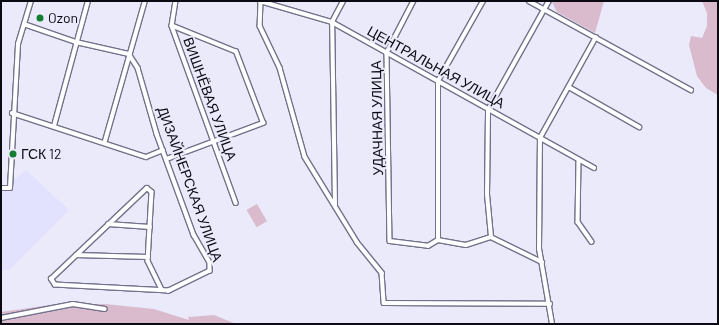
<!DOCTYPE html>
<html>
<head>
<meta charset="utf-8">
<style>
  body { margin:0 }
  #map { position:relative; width:719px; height:325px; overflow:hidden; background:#eaeafb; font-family:Barlow,sans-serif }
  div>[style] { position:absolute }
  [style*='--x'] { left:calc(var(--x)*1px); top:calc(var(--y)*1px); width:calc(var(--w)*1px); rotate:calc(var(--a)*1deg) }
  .built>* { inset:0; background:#e2e2ff }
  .green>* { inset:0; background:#dabacd; transform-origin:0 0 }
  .roads { filter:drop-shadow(1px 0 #72728b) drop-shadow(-1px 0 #72728b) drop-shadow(0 1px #72728b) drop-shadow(0 -1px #72728b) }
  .minor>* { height:3.5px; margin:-1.75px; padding:0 1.75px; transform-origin:1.75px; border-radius:1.75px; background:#fff }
  .dots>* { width:11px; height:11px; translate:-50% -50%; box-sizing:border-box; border:2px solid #eaeafb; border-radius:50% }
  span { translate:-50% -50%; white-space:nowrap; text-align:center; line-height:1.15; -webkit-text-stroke:4px #eaeafb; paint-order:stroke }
  .poi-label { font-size:14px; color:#0b0a13 }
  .left { translate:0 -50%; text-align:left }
  .street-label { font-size:14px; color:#0b0a13 }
  .frame { position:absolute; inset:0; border:2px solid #0b0a13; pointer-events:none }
</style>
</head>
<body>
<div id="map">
  <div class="built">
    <i style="clip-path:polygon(26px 170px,69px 210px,9px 270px,1px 270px,1px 185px,8px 185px)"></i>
  </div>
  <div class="green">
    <i style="clip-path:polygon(604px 1px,595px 33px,557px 12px,552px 2px)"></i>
    <i style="clip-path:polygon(702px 1px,718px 1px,718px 95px,706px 88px,697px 76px,689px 45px,691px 36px,702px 38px,707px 26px,707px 13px)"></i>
    <i style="left:257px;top:204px;width:20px;height:12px;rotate:60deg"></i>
    <i style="clip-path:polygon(56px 304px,105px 304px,154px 309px,189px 320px,188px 317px,214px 315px,236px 324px,1px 324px,1px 312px)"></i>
  </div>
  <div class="roads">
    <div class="minor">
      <i style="--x:176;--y:1;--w:25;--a:99"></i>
      <i style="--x:172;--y:26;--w:188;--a:70.1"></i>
      <i style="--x:260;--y:1;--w:75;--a:16.3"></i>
      <i style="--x:332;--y:22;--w:300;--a:29.1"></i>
      <i style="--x:261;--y:1;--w:25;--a:92"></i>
      <i style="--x:260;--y:26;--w:47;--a:64.5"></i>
      <i style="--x:280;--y:68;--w:92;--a:74.3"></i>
      <i style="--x:305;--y:157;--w:100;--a:58.5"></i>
      <i style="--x:357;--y:242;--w:40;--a:51"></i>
      <i style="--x:382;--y:273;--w:30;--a:86"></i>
      <i style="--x:384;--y:303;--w:166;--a:0.3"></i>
      <i style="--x:414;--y:1;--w:59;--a:117.4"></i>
      <i style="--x:387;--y:53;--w:188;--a:89.1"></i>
      <i style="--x:390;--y:241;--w:38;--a:7"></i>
      <i style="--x:428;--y:246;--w:12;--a:-31"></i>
      <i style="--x:438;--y:240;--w:28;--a:10"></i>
      <i style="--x:466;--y:245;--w:26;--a:-18"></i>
      <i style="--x:491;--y:237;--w:57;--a:26.1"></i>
      <i style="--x:529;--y:1;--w:185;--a:28.8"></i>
      <i style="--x:24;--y:24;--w:55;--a:19.1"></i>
      <i style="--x:76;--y:42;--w:54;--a:12.8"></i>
      <i style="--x:129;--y:54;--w:17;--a:57"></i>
      <i style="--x:138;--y:68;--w:69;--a:73.9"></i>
      <i style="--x:157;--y:134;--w:108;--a:69.9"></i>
      <i style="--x:194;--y:235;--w:32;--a:60"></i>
      <i style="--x:210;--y:263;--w:8;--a:90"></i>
      <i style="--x:210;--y:271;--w:46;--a:154"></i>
      <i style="--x:169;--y:291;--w:114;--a:-177"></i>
      <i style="--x:55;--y:285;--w:7;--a:-124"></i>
      <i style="--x:51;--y:279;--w:132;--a:-43.5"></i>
      <i style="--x:147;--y:188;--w:6;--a:39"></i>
      <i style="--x:152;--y:192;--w:69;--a:93.3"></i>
      <i style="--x:148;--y:261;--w:32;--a:64"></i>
      <i style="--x:569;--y:87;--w:81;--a:29.7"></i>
      <i style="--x:12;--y:113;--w:141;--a:18.2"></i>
      <i style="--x:146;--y:157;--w:18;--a:-22"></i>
      <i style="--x:54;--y:126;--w:130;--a:-74.8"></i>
      <i style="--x:105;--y:141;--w:146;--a:-74.1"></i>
      <i style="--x:167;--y:159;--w:103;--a:-20.6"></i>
      <i style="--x:263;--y:123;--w:76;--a:-110.8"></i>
      <i style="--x:236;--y:52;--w:69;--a:-157.9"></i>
      <i style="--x:579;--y:160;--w:62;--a:90.9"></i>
      <i style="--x:578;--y:222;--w:24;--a:55"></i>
      <i style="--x:1;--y:188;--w:9;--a:0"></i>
      <i style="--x:10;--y:188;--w:144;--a:-86.8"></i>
      <i style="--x:18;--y:44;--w:45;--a:-73.2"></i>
      <i style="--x:335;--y:205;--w:183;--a:-90.9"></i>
      <i style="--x:332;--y:22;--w:24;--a:-62"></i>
      <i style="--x:108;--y:224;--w:42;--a:4.1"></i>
      <i style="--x:491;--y:237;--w:42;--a:-95.4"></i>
      <i style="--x:487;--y:195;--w:85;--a:-89.3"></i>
      <i style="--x:488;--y:110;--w:125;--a:-60.8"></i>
      <i style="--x:438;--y:240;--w:159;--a:-90"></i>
      <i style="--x:438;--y:81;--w:92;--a:-60.6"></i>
      <i style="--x:76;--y:255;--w:72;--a:1.6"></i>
      <i style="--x:1;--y:318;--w:73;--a:-11"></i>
      <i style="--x:73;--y:304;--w:32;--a:9"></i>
      <i style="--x:552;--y:324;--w:76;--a:-99.8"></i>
      <i style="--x:539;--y:249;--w:111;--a:-89.5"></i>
      <i style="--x:540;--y:138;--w:115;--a:-61"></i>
    </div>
  </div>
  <div class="dots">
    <i style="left:40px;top:18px;background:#137d31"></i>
    <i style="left:13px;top:154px;background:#137d31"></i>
  </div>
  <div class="poi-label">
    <span class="left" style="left:48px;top:18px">Ozon</span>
    <span class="left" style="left:21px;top:154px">ГСК 12</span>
  </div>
  <div class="street-label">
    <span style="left:436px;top:67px;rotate:29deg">ЦЕНТРАЛЬНАЯ УЛИЦА</span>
    <span style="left:210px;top:99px;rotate:70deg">ВИШНЁВАЯ УЛИЦА</span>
    <span style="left:377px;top:118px;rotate:-91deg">УДАЧНАЯ УЛИЦА</span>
    <span style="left:190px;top:184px;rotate:70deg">ДИЗАЙНЕРСКАЯ УЛИЦА</span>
  </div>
  <div class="frame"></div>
</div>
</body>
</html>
